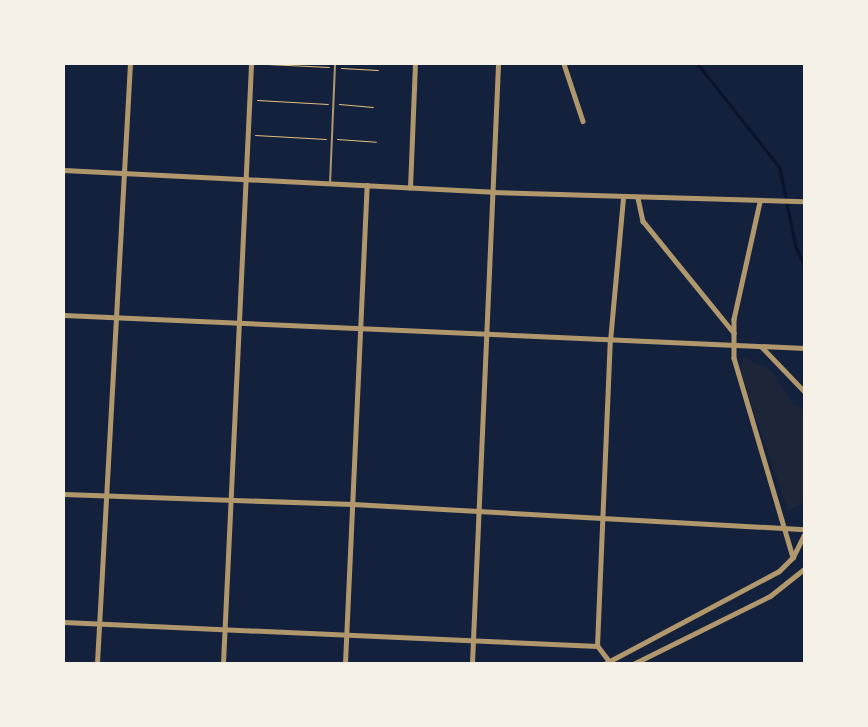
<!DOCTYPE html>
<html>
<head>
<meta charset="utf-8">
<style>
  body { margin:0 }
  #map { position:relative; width:868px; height:727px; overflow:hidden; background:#14213d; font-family:"PT Sans Narrow",sans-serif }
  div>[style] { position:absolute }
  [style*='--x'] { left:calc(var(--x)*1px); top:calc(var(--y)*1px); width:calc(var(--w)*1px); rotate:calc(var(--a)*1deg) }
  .green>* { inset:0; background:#1d2539 }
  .stream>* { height:2.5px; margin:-1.25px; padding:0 1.25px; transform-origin:1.25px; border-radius:1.25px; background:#0b132b }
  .path>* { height:1px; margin:-0.5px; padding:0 0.5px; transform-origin:0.5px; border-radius:0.5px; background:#e5c07b }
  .service>* { height:2px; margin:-1px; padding:0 1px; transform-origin:1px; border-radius:1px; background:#b1986c }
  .minor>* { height:4.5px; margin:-2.25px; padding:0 2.25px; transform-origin:2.25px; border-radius:2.25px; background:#b1986c }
  .tertiary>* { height:5px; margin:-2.5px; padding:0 2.5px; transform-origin:2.5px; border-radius:2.5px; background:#b1986c }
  span { translate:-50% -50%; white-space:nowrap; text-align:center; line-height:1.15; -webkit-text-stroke:4.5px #f6f1e7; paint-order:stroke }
  .frame { position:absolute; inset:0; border:65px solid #f6f1e7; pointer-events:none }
</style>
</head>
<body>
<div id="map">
  <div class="green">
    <i style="clip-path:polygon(743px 357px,770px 370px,794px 404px,804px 409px,804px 503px,788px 511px,741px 373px)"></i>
  </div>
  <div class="stream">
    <i style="--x:698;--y:64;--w:132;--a:51.7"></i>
    <i style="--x:780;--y:168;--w:81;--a:78.6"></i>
    <i style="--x:796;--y:247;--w:19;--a:65"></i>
  </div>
  <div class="path">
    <i style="--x:267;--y:64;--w:62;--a:2.8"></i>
    <i style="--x:341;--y:68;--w:37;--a:3"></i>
    <i style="--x:257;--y:100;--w:71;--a:3.2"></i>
    <i style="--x:339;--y:104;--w:34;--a:5"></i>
    <i style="--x:255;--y:135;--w:71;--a:3.2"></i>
    <i style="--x:337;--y:139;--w:39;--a:4"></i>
  </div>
  <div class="service">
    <i style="--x:330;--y:184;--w:120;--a:-87.6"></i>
  </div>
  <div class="minor">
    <i style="--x:564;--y:64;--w:60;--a:71.6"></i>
    <i style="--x:64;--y:170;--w:429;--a:2.9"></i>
    <i style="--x:492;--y:192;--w:312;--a:1.7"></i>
    <i style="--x:410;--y:188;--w:124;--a:-87.7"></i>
    <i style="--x:638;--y:198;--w:24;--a:78"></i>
    <i style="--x:643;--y:221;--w:144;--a:50.9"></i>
    <i style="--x:760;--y:202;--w:120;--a:102.5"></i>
    <i style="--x:734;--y:319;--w:39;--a:90"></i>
    <i style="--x:734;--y:358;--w:208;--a:73.5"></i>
    <i style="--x:64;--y:315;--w:741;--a:2.55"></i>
    <i style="--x:762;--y:347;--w:61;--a:46.3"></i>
    <i style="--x:64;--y:494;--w:289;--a:2"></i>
    <i style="--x:353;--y:504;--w:452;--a:3.2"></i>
    <i style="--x:64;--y:622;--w:534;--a:2.58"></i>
    <i style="--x:97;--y:663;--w:600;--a:-86.85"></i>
    <i style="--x:223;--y:663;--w:600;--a:-87.32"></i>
    <i style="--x:345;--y:663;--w:478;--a:-87.4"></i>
    <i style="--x:472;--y:663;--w:600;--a:-87.51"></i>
    <i style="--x:610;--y:663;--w:21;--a:-127"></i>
    <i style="--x:597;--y:646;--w:305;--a:-87.6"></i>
    <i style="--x:610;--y:341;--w:145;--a:-84.8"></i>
  </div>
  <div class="tertiary">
    <i style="--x:606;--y:663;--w:196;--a:-28"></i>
    <i style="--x:779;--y:571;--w:20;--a:-45"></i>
    <i style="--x:793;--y:557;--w:25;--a:-64"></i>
    <i style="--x:635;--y:663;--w:151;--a:-26.4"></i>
    <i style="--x:770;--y:596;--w:43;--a:-38.5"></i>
  </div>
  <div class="frame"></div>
</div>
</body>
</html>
